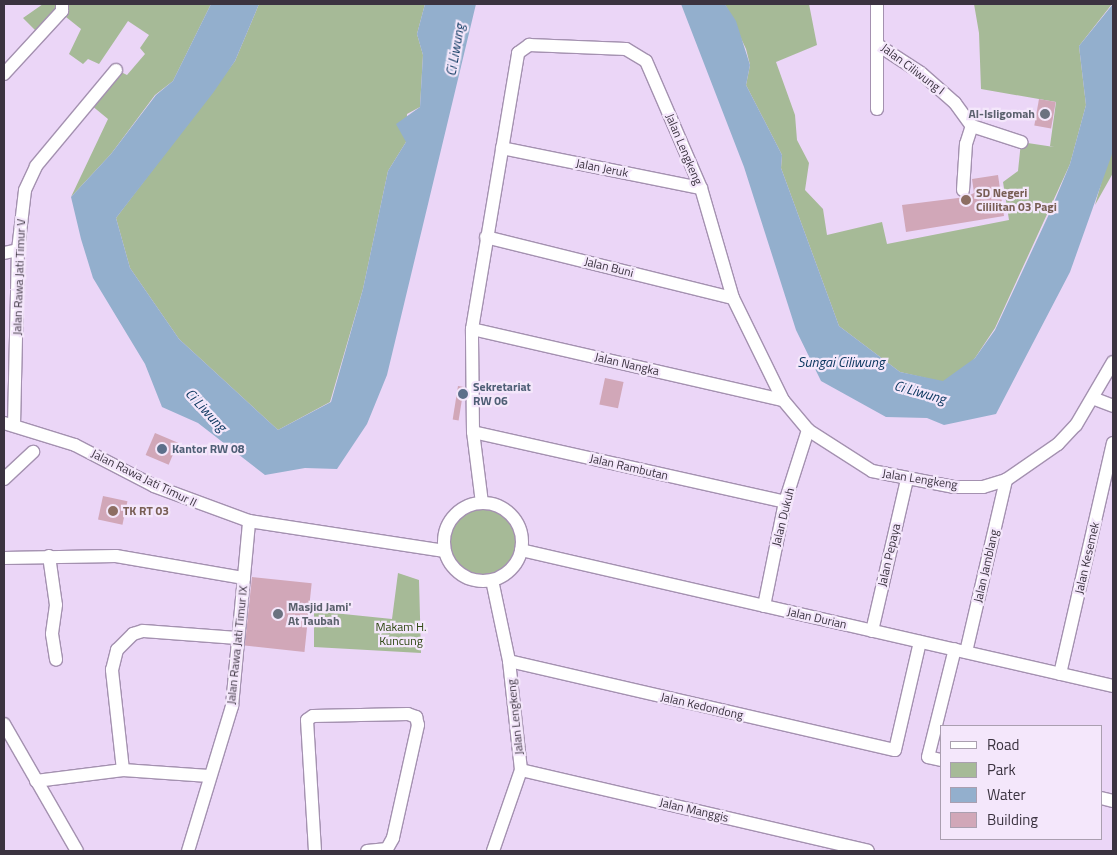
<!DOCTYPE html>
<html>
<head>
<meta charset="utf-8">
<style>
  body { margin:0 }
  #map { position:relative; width:1117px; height:855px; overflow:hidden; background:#ebd6f7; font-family:"Titillium Web",sans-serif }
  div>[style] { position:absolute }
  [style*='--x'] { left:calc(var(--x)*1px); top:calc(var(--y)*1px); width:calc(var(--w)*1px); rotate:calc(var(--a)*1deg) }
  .green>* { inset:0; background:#a6ba97 }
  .round { border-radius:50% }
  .water>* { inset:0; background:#93afcd }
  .building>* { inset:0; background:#d1a7b8; transform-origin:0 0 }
  .roads { filter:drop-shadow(1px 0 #a491b0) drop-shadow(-1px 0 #a491b0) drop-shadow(0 1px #a491b0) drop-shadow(0 -1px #a491b0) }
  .minor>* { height:12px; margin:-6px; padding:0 6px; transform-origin:6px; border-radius:6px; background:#fff }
  .minor>.ring { margin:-6px; padding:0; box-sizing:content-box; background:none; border:12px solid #fff; border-radius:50% }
  .dots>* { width:14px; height:14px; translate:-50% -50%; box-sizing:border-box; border:2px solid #f4e7fb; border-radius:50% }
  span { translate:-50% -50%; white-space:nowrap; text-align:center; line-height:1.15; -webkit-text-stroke:4.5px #f4e7fb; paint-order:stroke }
  .street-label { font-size:12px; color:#3b3340 }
  .worship-label { font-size:12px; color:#5b616d; font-weight:700 }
  .right { translate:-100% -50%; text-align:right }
  .left { translate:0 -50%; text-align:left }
  .education-label { font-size:12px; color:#785e54; font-weight:700 }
  .service-label { font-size:12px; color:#4e5e75; font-weight:700 }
  .park-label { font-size:12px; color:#2e4712 }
  .water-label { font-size:14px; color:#0e3961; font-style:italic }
  .frame { position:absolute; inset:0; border:5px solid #3b3340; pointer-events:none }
  .legend { position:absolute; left:940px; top:725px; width:162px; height:115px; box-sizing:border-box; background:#f4e7fb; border:1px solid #aa9fb0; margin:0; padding:6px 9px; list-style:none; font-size:15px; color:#3b3340 }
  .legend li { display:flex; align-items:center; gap:10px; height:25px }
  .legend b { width:25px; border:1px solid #aa9fb0 }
</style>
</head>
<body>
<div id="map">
  <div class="green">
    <i style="clip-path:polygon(43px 4px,211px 4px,173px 81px,155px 95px,111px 154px,71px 197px,108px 119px,91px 105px,117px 70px,127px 75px,145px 54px,140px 48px,149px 35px,128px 21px,99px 64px,88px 59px,83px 64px,69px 54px,81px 29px,61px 13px,37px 32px,23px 18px)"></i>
    <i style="clip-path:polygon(259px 4px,425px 4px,417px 34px,423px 55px,420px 107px,407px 114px,406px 142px,388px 171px,363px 289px,330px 402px,278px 430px,179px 339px,130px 268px,116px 218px,235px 61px)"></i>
    <i style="clip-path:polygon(725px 4px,809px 4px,817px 45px,776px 62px,795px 115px,797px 140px,809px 163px,805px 190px,823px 209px,827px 235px,882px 222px,887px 244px,1009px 220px,1003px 182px,1018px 171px,1021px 142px,1054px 147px,1050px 146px,1056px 102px,981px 89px,979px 33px,974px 4px,1112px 4px,1079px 46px,1086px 105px,1070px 164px,995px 328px,975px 358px,958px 375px,943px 382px,900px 372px,839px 326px,781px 168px,782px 155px,746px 85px,750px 65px,746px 49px)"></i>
    <i style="clip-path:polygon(1113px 148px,1113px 173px,1095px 205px,1102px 180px)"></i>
    <i class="round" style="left:444px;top:503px;width:78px;height:78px"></i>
    <i style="clip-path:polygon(398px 573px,419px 580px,421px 653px,314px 647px,314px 611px,392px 619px)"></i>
  </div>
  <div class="water">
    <i style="clip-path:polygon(211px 4px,259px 4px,235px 61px,213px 93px,116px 218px,130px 268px,179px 339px,278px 430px,331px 402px,363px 289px,388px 171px,406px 142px,396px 124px,420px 107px,423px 55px,417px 34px,425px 4px,476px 4px,387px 375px,367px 424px,337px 469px,305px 468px,265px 475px,198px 423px,162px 407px,145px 364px,93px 278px,81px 239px,71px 197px,111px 154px,156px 95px,173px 81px)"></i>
    <i style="clip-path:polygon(681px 4px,725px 4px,736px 21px,750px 65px,746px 85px,782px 155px,781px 168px,839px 326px,900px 372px,943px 381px,975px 358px,995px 330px,1050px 212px,1070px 164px,1086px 105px,1079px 46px,1113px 4px,1112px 154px,1070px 272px,996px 414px,944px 425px,927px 418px,886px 417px,821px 381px,796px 330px,744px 167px)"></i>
  </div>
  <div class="building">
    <i style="left:1039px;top:99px;width:17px;height:27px;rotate:10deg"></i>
    <i style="clip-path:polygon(998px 175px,1004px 216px,906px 232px,902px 205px,966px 197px,974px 193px,972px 179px)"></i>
    <i style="left:605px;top:378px;width:19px;height:27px;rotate:12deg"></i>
    <i style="left:458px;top:386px;width:6px;height:34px;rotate:9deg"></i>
    <i style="left:155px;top:433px;width:25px;height:24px;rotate:23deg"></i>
    <i style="left:103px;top:496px;width:25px;height:24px;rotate:12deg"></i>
    <i style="left:252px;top:577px;width:60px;height:69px;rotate:6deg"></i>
  </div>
  <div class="roads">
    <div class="minor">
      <i style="--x:877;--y:4;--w:105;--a:90"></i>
      <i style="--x:878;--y:45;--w:51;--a:33.1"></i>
      <i style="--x:921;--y:73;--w:45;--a:41.4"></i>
      <i style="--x:955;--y:103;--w:29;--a:54"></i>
      <i style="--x:972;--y:126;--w:52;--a:18.1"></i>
      <i style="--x:4;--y:74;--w:86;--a:-47.4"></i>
      <i style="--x:62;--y:11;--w:7;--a:-90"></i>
      <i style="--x:502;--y:148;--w:203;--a:11.4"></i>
      <i style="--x:963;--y:190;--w:46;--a:-86.3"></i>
      <i style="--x:966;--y:144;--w:19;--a:-72"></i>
      <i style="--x:486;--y:237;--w:254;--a:13.9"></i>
      <i style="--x:4;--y:253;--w:14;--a:-12"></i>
      <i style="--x:472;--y:329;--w:319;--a:12.9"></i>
      <i style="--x:1095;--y:399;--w:19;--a:21"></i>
      <i style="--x:4;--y:423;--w:74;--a:17.2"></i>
      <i style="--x:75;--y:445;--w:89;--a:27.4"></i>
      <i style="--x:154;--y:486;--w:101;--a:20.2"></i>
      <i style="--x:249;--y:521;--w:198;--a:8.7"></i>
      <i style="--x:14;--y:425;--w:175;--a:-88.7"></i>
      <i style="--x:18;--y:250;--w:60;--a:-83.3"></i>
      <i style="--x:25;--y:190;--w:26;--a:-65"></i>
      <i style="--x:36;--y:166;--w:125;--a:-50.2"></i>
      <i style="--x:473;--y:432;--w:320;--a:12.6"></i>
      <i style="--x:4;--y:479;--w:40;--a:-43"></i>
      <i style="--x:482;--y:503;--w:72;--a:-97.2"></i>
      <i style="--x:473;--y:432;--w:103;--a:-90.6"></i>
      <i style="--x:472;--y:329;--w:280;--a:-80.5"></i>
      <i style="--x:518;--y:53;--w:14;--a:-36"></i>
      <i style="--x:529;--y:45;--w:97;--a:2.4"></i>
      <i style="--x:626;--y:49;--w:23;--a:31"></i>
      <i style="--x:646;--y:61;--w:138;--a:66.6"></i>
      <i style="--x:701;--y:188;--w:115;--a:73.8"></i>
      <i style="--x:733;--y:298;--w:114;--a:63.9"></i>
      <i style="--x:783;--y:400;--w:39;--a:50"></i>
      <i style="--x:808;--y:430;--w:76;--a:32.6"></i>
      <i style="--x:872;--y:471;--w:84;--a:11"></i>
      <i style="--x:954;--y:487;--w:29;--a:0"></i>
      <i style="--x:983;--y:487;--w:24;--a:-17"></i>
      <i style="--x:1006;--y:480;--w:63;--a:-34.7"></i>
      <i style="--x:1058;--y:444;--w:26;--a:-47"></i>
      <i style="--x:1076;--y:425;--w:73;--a:-59.6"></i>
      <i class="ring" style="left:444px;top:503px;width:66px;height:66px"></i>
      <i style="--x:521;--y:550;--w:607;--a:12.94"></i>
      <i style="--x:49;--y:556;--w:49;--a:81.9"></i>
      <i style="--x:56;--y:605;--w:29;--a:98"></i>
      <i style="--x:52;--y:634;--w:26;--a:81"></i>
      <i style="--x:4;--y:558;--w:112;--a:-1"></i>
      <i style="--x:116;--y:556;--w:130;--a:9.8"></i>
      <i style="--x:492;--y:580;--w:83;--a:78.1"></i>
      <i style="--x:509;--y:661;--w:110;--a:83.7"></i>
      <i style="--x:521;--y:770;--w:86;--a:109.1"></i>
      <i style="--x:764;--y:606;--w:106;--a:-78.6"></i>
      <i style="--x:785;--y:502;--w:76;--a:-72.3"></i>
      <i style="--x:872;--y:631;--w:156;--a:-77"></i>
      <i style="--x:966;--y:652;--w:177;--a:-76.9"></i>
      <i style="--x:509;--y:661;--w:396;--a:13"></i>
      <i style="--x:895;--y:750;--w:111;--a:-77"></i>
      <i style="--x:1060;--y:674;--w:237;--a:-77.1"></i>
      <i style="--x:4;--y:724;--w:146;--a:60.1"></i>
      <i style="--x:941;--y:760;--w:13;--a:-167"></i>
      <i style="--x:928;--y:757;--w:111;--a:-76"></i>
      <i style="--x:123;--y:770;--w:101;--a:-96.3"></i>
      <i style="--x:112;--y:670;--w:21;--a:-76"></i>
      <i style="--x:117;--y:650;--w:23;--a:-45"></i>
      <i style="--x:133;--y:634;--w:10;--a:-17"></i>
      <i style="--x:143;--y:631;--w:95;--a:4.2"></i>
      <i style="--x:521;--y:770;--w:356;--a:13.1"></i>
      <i style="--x:36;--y:781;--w:88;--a:-7.2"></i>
      <i style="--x:123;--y:770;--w:86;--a:4"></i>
      <i style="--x:1101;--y:798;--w:12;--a:14"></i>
      <i style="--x:188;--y:851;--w:152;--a:-73.1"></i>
      <i style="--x:232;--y:706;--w:186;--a:-84.7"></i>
      <i style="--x:315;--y:851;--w:131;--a:-93.5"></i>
      <i style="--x:307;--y:720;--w:7;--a:-34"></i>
      <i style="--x:313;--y:716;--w:95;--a:-1.2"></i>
      <i style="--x:408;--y:714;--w:9;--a:21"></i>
      <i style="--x:416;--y:717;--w:8;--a:76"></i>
      <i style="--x:418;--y:725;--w:116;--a:102.5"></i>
      <i style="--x:393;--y:838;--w:13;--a:119"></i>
      <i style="--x:387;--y:849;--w:20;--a:174"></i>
    </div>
  </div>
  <div class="dots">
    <i style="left:1045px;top:114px;background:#6b7280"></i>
    <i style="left:966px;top:200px;background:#8d6e63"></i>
    <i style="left:463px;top:394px;background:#5c6f8a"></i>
    <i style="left:162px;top:449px;background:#5c6f8a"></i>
    <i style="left:113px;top:511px;background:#8d6e63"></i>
    <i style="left:278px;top:614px;background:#6b7280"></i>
  </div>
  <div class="street-label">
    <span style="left:913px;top:69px;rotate:37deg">Jalan Ciliwung I</span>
    <span style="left:684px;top:149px;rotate:67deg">Jalan Lengkeng</span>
    <span style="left:602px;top:168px;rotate:11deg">Jalan Jeruk</span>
    <span style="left:609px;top:267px;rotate:14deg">Jalan Buni</span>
    <span style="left:19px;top:277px;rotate:-88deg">Jalan Rawa Jati Timur V</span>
    <span style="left:627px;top:364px;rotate:13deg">Jalan Nangka</span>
    <span style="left:629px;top:467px;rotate:13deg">Jalan Rambutan</span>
    <span style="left:144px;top:478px;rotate:26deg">Jalan Rawa Jati Timur II</span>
    <span style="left:920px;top:479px;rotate:9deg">Jalan Lengkeng</span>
    <span style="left:783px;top:517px;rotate:-76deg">Jalan Dukuh</span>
    <span style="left:889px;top:555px;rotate:-77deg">Jalan Pepaya</span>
    <span style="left:1087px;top:558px;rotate:-77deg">Jalan Kesemek</span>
    <span style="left:986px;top:566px;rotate:-77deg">Jalan Jamblang</span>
    <span style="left:817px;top:618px;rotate:13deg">Jalan Durian</span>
    <span style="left:237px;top:645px;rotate:-84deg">Jalan Rawa Jati Timur IX</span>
    <span style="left:702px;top:706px;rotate:13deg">Jalan Kedondong</span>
    <span style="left:515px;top:717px;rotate:-96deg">Jalan Lengkeng</span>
    <span style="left:694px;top:810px;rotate:13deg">Jalan Manggis</span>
  </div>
  <div class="worship-label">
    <span class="right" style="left:1035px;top:114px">Al-Isligomah</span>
    <span class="left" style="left:288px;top:614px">Masjid Jami'<br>At Taubah</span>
  </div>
  <div class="education-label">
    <span class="left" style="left:976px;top:200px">SD Negeri<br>Cililitan 03 Pagi</span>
    <span class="left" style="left:123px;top:511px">TK RT 03</span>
  </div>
  <div class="service-label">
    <span class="left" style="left:473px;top:394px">Sekretariat<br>RW 06</span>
    <span class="left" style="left:172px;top:449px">Kantor RW 08</span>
  </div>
  <div class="park-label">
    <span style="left:401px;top:634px">Makam H.<br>Kuncung</span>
  </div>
  <div class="water-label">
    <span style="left:455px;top:50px;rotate:-80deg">Ci Liwung</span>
    <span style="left:841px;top:362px">Sungai Ciliwung</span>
    <span style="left:920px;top:392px;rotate:16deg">Ci Liwung</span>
    <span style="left:206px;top:410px;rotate:47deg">Ci Liwung</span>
  </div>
  <div class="frame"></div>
  <ul class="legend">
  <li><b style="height:6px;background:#fff"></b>Road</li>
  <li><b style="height:14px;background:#a6ba97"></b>Park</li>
  <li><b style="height:14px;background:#93afcd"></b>Water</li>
  <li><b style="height:14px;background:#d1a7b8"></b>Building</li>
  </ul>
</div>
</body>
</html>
